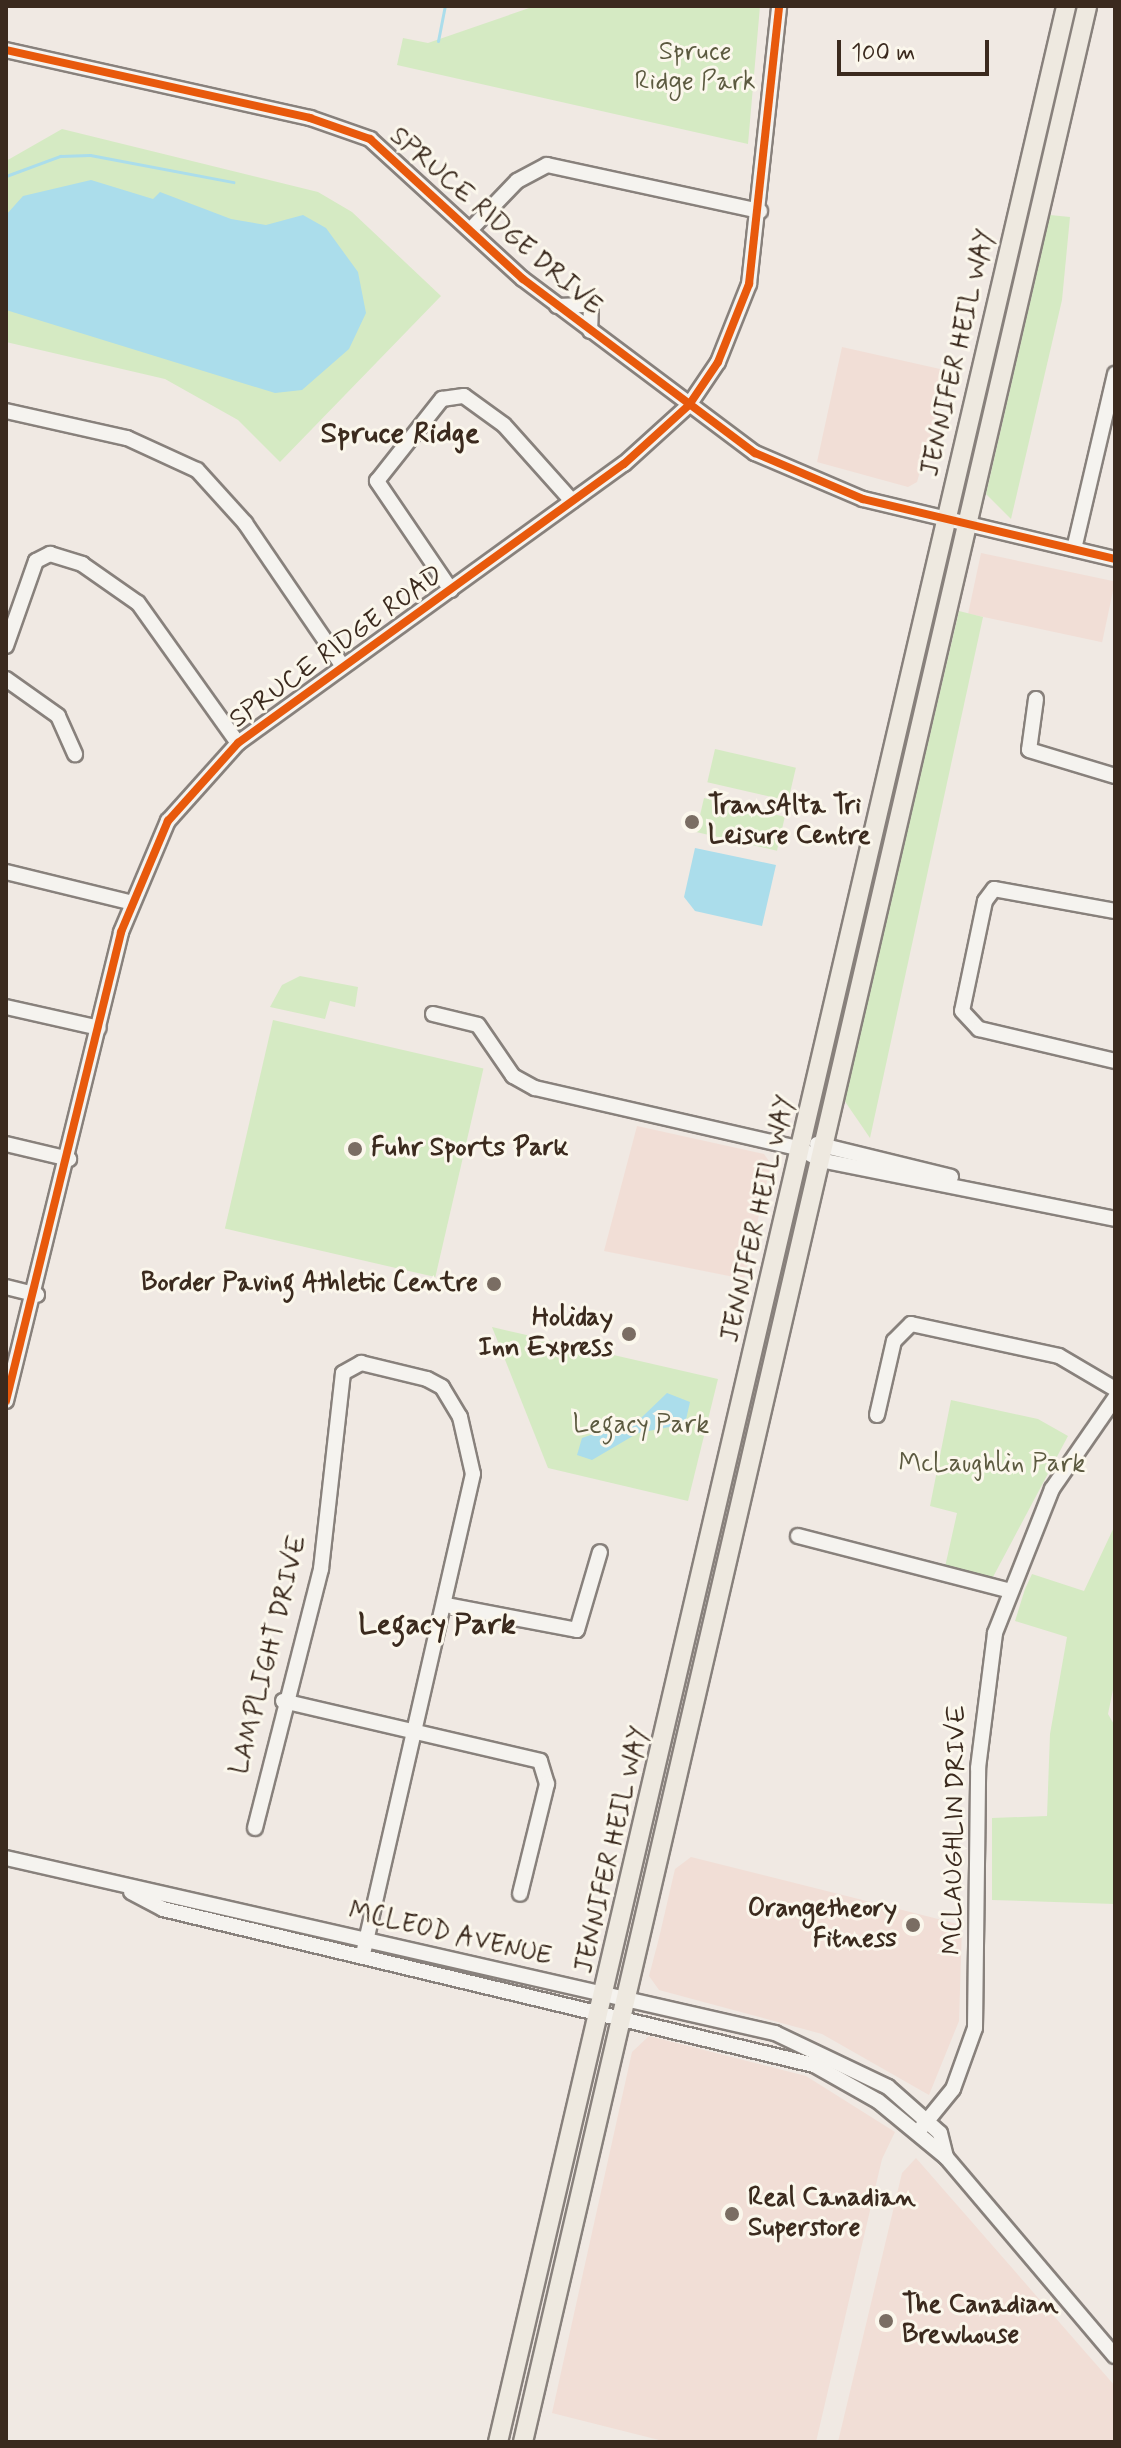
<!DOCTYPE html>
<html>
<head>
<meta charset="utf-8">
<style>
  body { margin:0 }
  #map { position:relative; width:1121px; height:2448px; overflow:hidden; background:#f0e9e3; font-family:Mynerve,sans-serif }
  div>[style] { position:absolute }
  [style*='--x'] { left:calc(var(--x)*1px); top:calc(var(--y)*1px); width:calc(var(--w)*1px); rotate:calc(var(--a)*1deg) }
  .built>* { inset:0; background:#f1ded6; transform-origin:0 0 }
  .green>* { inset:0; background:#d5eac3; transform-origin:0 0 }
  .water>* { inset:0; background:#abddeb }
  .stream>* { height:3px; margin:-1.5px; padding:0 1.5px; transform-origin:1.5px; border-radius:1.5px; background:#abddeb }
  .roads { filter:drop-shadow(2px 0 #88817c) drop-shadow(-2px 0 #88817c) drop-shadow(0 2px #88817c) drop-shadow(0 -2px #88817c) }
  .minor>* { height:14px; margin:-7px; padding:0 7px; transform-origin:7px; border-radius:7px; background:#f5f3ef }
  .major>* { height:18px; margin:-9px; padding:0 9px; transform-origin:9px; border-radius:9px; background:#eee9e0 }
  .cycleway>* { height:8px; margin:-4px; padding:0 4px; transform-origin:4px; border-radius:4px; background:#e8590c }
  .dots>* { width:22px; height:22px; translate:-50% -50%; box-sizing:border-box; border:4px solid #fbf7ec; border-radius:50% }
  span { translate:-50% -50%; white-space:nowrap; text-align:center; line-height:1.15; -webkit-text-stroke:6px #fbf7ec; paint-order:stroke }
  .park-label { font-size:26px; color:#5c5a40 }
  .street-label { font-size:26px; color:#3b2a1e }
  .poi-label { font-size:26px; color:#3b2a1e; font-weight:700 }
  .left { translate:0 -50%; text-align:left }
  .right { translate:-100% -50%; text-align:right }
  .quarter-label { font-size:30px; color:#3b2a1e; font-weight:700 }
  .frame { position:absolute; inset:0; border:8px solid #3b2a1e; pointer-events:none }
  .scale { position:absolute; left:837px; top:40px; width:152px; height:36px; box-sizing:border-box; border:4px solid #3b2a1e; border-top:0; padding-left:10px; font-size:24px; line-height:28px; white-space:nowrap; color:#3b2a1e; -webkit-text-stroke:6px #fbf7ec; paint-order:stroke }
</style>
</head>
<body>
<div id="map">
  <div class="built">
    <i style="clip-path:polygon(842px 347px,949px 371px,917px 482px,908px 487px,817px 462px)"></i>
    <i style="left:981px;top:553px;width:137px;height:62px;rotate:12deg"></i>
    <i style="clip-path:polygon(637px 1126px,764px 1154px,771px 1164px,744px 1279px,604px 1251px)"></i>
    <i style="clip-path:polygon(691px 1857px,962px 1925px,959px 2021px,929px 2095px,822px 2034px,659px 1990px,649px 1976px,659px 1938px,675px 1869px)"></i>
    <i style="clip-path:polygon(649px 2036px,806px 2076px,895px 2132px,882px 2159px,816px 2442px,667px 2442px,552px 2413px,632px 2052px)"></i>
    <i style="clip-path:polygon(916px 2158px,1115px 2386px,1115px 2442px,838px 2442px,902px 2173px)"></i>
  </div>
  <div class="green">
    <i style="clip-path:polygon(535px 6px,760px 6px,748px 144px,397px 65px,403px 38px,428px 43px)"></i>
    <i style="clip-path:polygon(62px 129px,318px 192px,352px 212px,441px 296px,280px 462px,238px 420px,165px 379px,6px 342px,6px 161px)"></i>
    <i style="clip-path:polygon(1050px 215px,1070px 217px,1062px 300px,1011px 519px,986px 494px)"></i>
    <i style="clip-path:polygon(959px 611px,983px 617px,870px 1138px,844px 1100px)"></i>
    <i style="left:715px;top:749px;width:83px;height:34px;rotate:13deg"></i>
    <i style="left:704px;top:798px;width:83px;height:35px;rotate:13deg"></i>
    <i style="clip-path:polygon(300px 976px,358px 987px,355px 1007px,330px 1001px,325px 1019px,270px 1007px,282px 985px)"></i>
    <i style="left:273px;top:1020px;width:216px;height:214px;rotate:13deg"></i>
    <i style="clip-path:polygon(492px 1327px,718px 1379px,688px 1501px,548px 1468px)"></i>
    <i style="clip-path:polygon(951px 1400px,1038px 1419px,1068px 1436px,993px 1577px,945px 1567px,957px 1513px,930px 1506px)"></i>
    <i style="clip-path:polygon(1115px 1525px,1115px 1680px,1108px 1714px,1115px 1726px,1115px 1904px,992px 1900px,992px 1818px,1047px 1816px,1050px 1734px,1067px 1637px,1015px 1621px,1025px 1589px,1032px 1574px,1084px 1591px)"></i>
  </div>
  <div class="water">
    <i style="clip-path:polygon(91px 180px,153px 199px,160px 192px,231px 219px,266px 225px,303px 215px,326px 228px,358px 272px,366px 313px,349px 349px,302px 390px,275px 393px,6px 310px,6px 215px,23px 196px)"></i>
    <i style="clip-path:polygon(695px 848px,776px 865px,762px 926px,695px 911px,684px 897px)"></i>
    <i style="clip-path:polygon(667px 1393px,690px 1402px,685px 1424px,638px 1433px,592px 1460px,577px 1455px,582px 1438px,642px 1417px)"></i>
  </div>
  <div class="stream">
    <i style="--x:438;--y:41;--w:36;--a:-79"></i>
    <i style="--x:6;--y:176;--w:58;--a:-20.3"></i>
    <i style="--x:60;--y:156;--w:30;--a:-2"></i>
    <i style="--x:90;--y:155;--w:146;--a:10.7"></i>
  </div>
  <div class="roads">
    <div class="minor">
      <i style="--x:6;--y:50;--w:312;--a:12.6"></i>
      <i style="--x:310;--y:118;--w:64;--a:19.3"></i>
      <i style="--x:370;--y:139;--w:207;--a:42.5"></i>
      <i style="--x:523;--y:279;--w:290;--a:36.9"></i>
      <i style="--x:755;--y:453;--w:117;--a:23.1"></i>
      <i style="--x:863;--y:499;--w:259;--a:13.4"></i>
      <i style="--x:471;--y:229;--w:66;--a:-46.2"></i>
      <i style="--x:517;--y:181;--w:34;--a:-28"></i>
      <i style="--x:547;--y:165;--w:218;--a:12.2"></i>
      <i style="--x:557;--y:306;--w:34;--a:-2"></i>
      <i style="--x:591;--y:305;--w:26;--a:92"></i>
      <i style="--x:6;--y:411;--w:124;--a:12.6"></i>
      <i style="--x:127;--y:438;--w:77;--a:24.6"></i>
      <i style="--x:197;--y:470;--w:72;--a:47.8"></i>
      <i style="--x:245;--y:523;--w:172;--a:55.7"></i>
      <i style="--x:1074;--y:549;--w:180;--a:-76.8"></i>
      <i style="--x:451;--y:590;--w:132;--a:-124.2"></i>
      <i style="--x:377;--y:481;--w:105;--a:-51.6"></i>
      <i style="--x:442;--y:399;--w:22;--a:-8"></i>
      <i style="--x:464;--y:396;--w:49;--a:35.9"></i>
      <i style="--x:504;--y:425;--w:102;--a:48.2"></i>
      <i style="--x:6;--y:646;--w:90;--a:-70.6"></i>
      <i style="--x:36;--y:561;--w:16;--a:-27"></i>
      <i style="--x:50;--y:554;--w:34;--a:17"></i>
      <i style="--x:82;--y:564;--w:68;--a:34.9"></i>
      <i style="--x:138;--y:603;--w:172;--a:54.5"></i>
      <i style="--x:6;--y:679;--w:64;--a:35.4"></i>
      <i style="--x:58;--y:716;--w:42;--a:65.9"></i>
      <i style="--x:1036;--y:699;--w:51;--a:97.8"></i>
      <i style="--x:1029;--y:750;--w:90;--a:16.8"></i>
      <i style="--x:6;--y:872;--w:127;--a:13.7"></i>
      <i style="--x:1115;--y:911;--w:123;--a:-169.7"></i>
      <i style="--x:994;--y:889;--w:15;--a:127"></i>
      <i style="--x:985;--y:901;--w:112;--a:101.8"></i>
      <i style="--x:962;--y:1011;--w:25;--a:47"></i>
      <i style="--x:979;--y:1029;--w:140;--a:13.2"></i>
      <i style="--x:6;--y:1007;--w:95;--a:12.7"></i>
      <i style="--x:433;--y:1014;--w:46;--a:13.7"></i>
      <i style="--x:478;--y:1025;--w:62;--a:55.5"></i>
      <i style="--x:513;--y:1076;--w:25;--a:29"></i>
      <i style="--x:535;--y:1088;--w:273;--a:12.9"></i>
      <i style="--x:801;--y:1149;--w:22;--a:30"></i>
      <i style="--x:820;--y:1160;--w:301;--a:11.3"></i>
      <i style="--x:6;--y:1144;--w:65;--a:13.4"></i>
      <i style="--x:817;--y:1144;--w:138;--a:13.8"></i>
      <i style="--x:6;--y:1287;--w:32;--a:14"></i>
      <i style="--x:6;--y:1401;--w:483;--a:-76.2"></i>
      <i style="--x:121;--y:932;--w:121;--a:-67.1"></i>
      <i style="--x:168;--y:821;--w:105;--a:-48.1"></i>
      <i style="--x:238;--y:743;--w:476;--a:-35.9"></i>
      <i style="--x:624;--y:464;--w:88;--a:-42.2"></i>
      <i style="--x:689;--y:405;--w:52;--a:-56"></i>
      <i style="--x:718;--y:362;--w:84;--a:-68.3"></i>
      <i style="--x:749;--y:284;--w:280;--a:-83.8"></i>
      <i style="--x:877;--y:1415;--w:76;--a:-77.1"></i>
      <i style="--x:894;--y:1341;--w:24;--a:-45"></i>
      <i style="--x:911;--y:1324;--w:151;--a:12.2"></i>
      <i style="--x:1059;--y:1356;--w:65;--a:30.5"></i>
      <i style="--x:798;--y:1536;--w:216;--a:14.5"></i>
      <i style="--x:446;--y:1605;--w:133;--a:10.8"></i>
      <i style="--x:577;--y:1630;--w:81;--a:-73.6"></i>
      <i style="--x:283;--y:1701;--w:264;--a:13.1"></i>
      <i style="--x:540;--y:1761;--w:24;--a:73"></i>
      <i style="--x:547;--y:1784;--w:113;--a:103.8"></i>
      <i style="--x:255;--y:1828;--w:267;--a:-75.7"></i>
      <i style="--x:321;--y:1569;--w:197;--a:-83.6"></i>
      <i style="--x:343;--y:1373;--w:21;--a:-29"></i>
      <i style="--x:361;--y:1363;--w:68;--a:13.6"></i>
      <i style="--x:427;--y:1379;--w:17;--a:28"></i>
      <i style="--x:442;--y:1387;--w:35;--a:59"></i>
      <i style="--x:460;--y:1417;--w:58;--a:77.2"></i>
      <i style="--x:473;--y:1474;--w:493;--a:102.9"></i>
      <i style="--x:6;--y:1858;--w:789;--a:12.82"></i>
      <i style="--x:775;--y:2033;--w:125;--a:25.5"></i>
      <i style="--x:888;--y:2087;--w:69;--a:41.5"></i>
      <i style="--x:940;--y:2133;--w:25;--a:76"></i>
      <i style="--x:131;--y:1892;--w:36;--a:28"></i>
      <i style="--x:163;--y:1909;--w:669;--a:13.48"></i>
      <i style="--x:814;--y:2065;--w:73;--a:29.4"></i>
      <i style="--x:878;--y:2101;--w:88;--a:39.5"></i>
      <i style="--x:946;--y:2157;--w:261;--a:49.7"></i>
      <i style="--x:922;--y:2127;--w:49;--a:-50.8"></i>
      <i style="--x:953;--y:2089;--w:65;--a:-70.2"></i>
      <i style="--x:975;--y:2028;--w:260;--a:-89.3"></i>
      <i style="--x:978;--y:1768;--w:136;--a:-82.8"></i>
      <i style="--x:995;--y:1633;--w:155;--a:-68.4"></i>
      <i style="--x:1052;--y:1489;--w:111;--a:-55.3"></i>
    </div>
    <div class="major">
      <i style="--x:498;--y:2442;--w:2501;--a:-76.87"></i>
      <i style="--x:523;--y:2442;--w:2500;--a:-76.96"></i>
    </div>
  </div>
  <div class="cycleway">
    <i style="--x:6;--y:50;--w:312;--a:12.6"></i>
    <i style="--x:310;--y:118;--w:64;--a:19.3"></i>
    <i style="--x:370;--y:139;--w:207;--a:42.5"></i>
    <i style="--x:523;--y:279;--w:290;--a:36.9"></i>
    <i style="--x:755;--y:453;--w:117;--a:23.1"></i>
    <i style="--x:863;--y:499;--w:259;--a:13.4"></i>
    <i style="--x:6;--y:1401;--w:483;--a:-76.2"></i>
    <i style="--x:121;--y:932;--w:121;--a:-67.1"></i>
    <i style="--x:168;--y:821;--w:105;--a:-48.1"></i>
    <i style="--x:238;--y:743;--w:476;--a:-35.9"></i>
    <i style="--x:624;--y:464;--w:88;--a:-42.2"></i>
    <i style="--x:689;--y:405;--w:52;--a:-56"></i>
    <i style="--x:718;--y:362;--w:84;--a:-68.3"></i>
    <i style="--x:749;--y:284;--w:280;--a:-83.8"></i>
  </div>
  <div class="dots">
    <i style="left:692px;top:822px;background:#7a6d63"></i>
    <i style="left:355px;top:1149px;background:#7a6d63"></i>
    <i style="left:494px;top:1284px;background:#7a6d63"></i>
    <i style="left:629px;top:1334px;background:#7a6d63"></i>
    <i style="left:913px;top:1925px;background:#7a6d63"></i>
    <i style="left:732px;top:2214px;background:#7a6d63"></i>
    <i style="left:886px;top:2321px;background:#7a6d63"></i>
  </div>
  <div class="park-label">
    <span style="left:695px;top:68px">Spruce<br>Ridge Park</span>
    <span style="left:641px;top:1426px">Legacy Park</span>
    <span style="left:992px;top:1465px">McLaughlin Park</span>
  </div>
  <div class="street-label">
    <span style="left:495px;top:222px;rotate:41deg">SPRUCE RIDGE DRIVE</span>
    <span style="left:959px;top:353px;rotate:-77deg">JENNIFER HEIL WAY</span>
    <span style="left:337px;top:648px;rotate:-36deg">SPRUCE RIDGE ROAD</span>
    <span style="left:759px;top:1219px;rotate:-77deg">JENNIFER HEIL WAY</span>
    <span style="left:270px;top:1655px;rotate:-76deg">LAMPLIGHT DRIVE</span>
    <span style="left:956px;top:1830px;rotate:-89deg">MCLAUGHLIN DRIVE</span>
    <span style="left:613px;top:1850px;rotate:-77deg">JENNIFER HEIL WAY</span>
    <span style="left:450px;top:1935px;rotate:13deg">MCLEOD AVENUE</span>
  </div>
  <div class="poi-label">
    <span class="left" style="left:708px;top:822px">TransAlta Tri<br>Leisure Centre</span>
    <span class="left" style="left:371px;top:1149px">Fuhr Sports Park</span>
    <span class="right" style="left:478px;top:1284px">Border Paving Athletic Centre</span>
    <span class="right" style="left:613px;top:1334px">Holiday<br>Inn Express</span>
    <span class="right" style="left:897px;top:1925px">Orangetheory<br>Fitness</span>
    <span class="left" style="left:748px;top:2214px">Real Canadian<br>Superstore</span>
    <span class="left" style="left:902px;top:2321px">The Canadian<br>Brewhouse</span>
  </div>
  <div class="quarter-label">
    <span style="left:400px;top:434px">Spruce Ridge</span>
    <span style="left:437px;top:1625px">Legacy Park</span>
  </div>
  <div class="frame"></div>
  <div class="scale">100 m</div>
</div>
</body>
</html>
